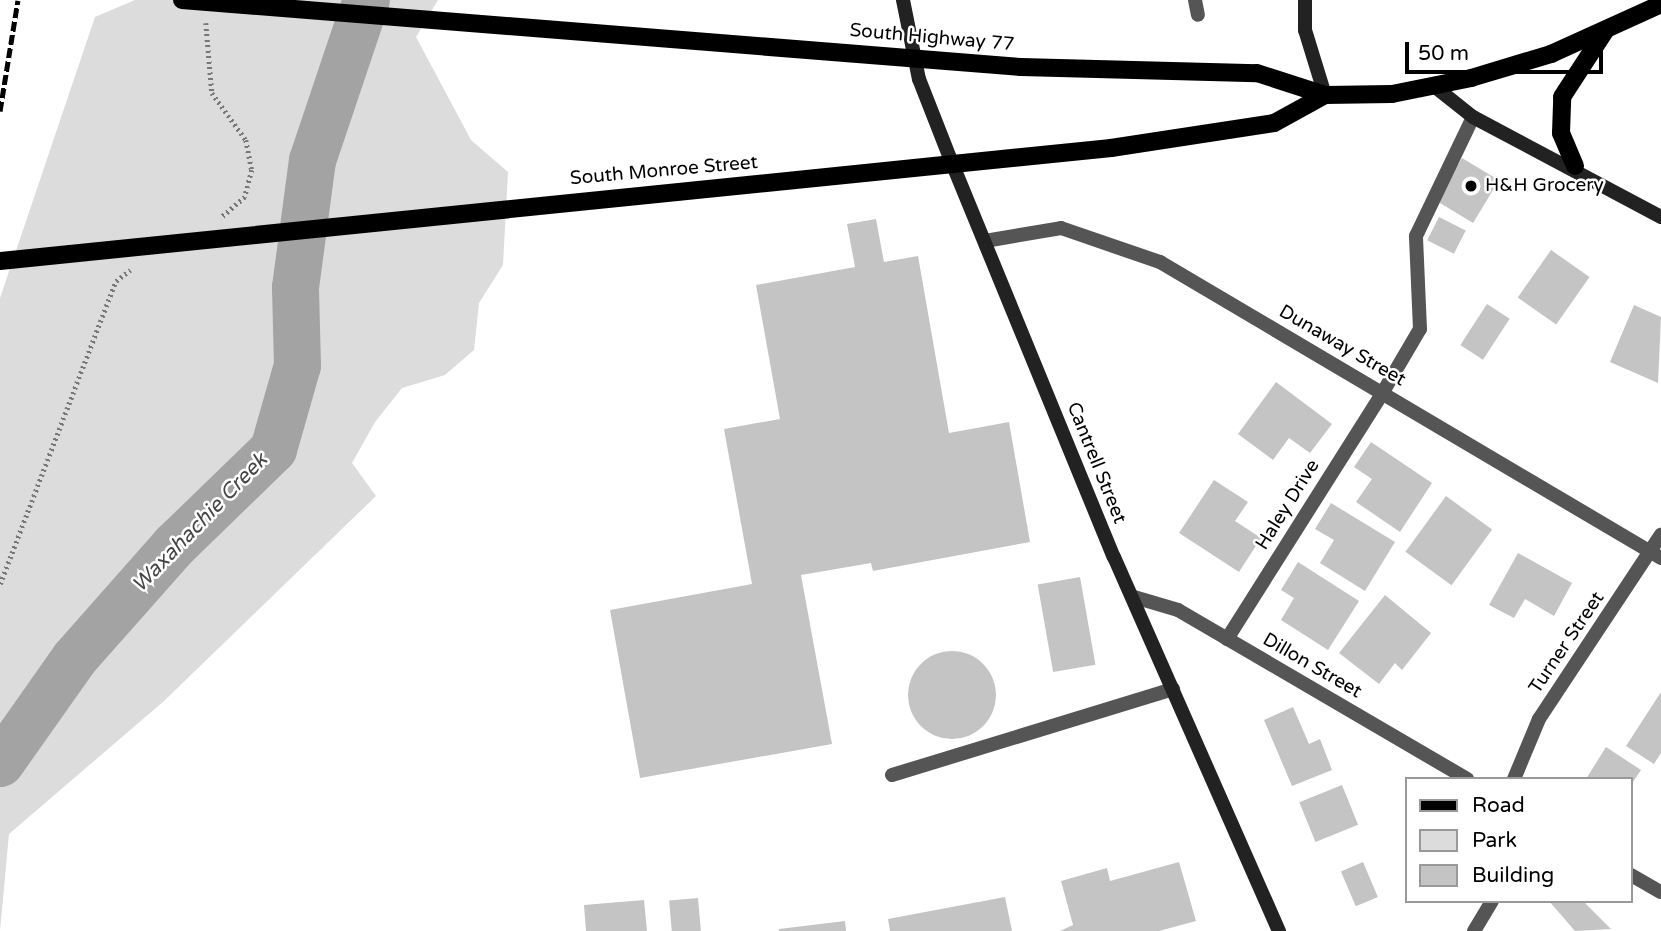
<!DOCTYPE html>
<html>
<head>
<meta charset="utf-8">
<style>
  body { margin:0 }
  #map { position:relative; width:1661px; height:931px; overflow:hidden; background:#fff; font-family:"Varela Round",sans-serif }
  div>[style] { position:absolute }
  [style*='--x'] { left:calc(var(--x)*1px); top:calc(var(--y)*1px); width:calc(var(--w)*1px); rotate:calc(var(--a)*1deg) }
  .green>* { inset:0; background:#dcdcdc }
  .river>* { height:47px; margin:-23.5px; padding:0 23.5px; transform-origin:23.5px; border-radius:23.5px; background:#a3a3a3 }
  .building>* { inset:0; background:#c4c4c4; transform-origin:0 0 }
  .round { border-radius:50% }
  .path>* { height:4.5px; margin-top:-2.25px; transform-origin:0; background:repeating-linear-gradient(90deg,#777 0 2px,transparent 0 5.5px) }
  .lane>* { height:14px; margin:-7px; padding:0 7px; transform-origin:7px; border-radius:7px; background:#555 }
  .street>* { height:14px; margin:-7px; padding:0 7px; transform-origin:7px; border-radius:7px; background:#555 }
  .secondary>* { height:14px; margin:-7px; padding:0 7px; transform-origin:7px; border-radius:7px; background:#222 }
  .primary>* { height:18px; margin:-9px; padding:0 9px; transform-origin:9px; border-radius:9px; background:#000 }
  .rail>* { height:5px; margin-top:-2.5px; transform-origin:0; background:repeating-linear-gradient(90deg,#000 0 10px,transparent 0 13.5px) }
  .dots>* { width:19px; height:19px; translate:-50% -50%; box-sizing:border-box; border:4px solid #fff; border-radius:50% }
  span { translate:-50% -50%; white-space:nowrap; text-align:center; line-height:1.15; -webkit-text-stroke:5px #fff; paint-order:stroke }
  .street-label { font-size:19px; color:#000 }
  .poi-label { font-size:19px; color:#000 }
  .left { translate:0 -50%; text-align:left }
  .water-label { font-size:21px; color:#444; font-style:italic }
  .legend { position:absolute; left:1405px; top:777px; width:228px; height:126px; box-sizing:border-box; background:#fff; border:2px solid #999; margin:0; padding:9px 12px; list-style:none; font-size:21px; color:#000 }
  .legend li { display:flex; align-items:center; gap:14px; height:35px }
  .legend b { width:35px; border:2px solid #999 }
  .scale { position:absolute; left:1405px; top:42px; width:198px; height:32px; box-sizing:border-box; border:4px solid #000; border-top:0; padding-left:9px; font-size:21px; line-height:24px; white-space:nowrap; color:#000; -webkit-text-stroke:5px #fff; paint-order:stroke }
</style>
</head>
<body>
<div id="map">
  <div class="green">
    <i style="clip-path:polygon(135px 0,438px 0,416px 37px,471px 140px,508px 172px,503px 265px,479px 303px,474px 350px,445px 375px,402px 388px,375px 422px,352px 463px,376px 496px,164px 701px,9px 834px,0 931px,0 298px,95px 17px)"></i>
  </div>
  <div class="river">
    <i style="--x:0;--y:763;--w:128;--a:-54.8"></i>
    <i style="--x:74;--y:658;--w:151;--a:-48.5"></i>
    <i style="--x:174;--y:545;--w:138;--a:-44.1"></i>
    <i style="--x:273;--y:449;--w:87;--a:-74.1"></i>
    <i style="--x:297;--y:365;--w:78;--a:-91.5"></i>
    <i style="--x:295;--y:287;--w:128;--a:-82.4"></i>
    <i style="--x:312;--y:160;--w:169;--a:-71.4"></i>
  </div>
  <div class="building">
    <i style="left:1462px;top:158px;width:43px;height:50px;rotate:31deg"></i>
    <i style="left:1439px;top:217px;width:30px;height:26px;rotate:27deg"></i>
    <i style="clip-path:polygon(876px 219px,884px 262px,918px 256px,949px 433px,1009px 422px,1030px 542px,873px 571px,871px 563px,801px 575px,832px 744px,640px 778px,610px 610px,752px 584px,724px 429px,780px 419px,756px 285px,855px 267px,847px 224px)"></i>
    <i style="left:1551px;top:250px;width:47px;height:58px;rotate:35deg"></i>
    <i style="left:1487px;top:304px;width:27px;height:49px;rotate:33deg"></i>
    <i style="clip-path:polygon(1634px 305px,1661px 317px,1658px 383px,1610px 362px)"></i>
    <i style="clip-path:polygon(1276px 382px,1332px 424px,1310px 453px,1289px 438px,1273px 460px,1238px 434px)"></i>
    <i style="clip-path:polygon(1371px 442px,1432px 483px,1400px 532px,1356px 502px,1372px 479px,1354px 467px)"></i>
    <i style="clip-path:polygon(1214px 480px,1248px 502px,1235px 521px,1261px 538px,1239px 572px,1179px 533px)"></i>
    <i style="left:1446px;top:496px;width:57px;height:69px;rotate:36deg"></i>
    <i style="clip-path:polygon(1331px 503px,1395px 542px,1365px 591px,1320px 563px,1334px 540px,1315px 529px)"></i>
    <i style="clip-path:polygon(1518px 553px,1572px 583px,1554px 616px,1525px 599px,1514px 618px,1489px 605px)"></i>
    <i style="clip-path:polygon(1298px 562px,1359px 601px,1328px 650px,1281px 620px,1294px 598px,1281px 590px)"></i>
    <i style="left:1080px;top:577px;width:89px;height:43px;rotate:80deg"></i>
    <i style="clip-path:polygon(1385px 595px,1431px 633px,1402px 670px,1395px 663px,1379px 684px,1339px 653px)"></i>
    <i class="round" style="left:908px;top:651px;width:88px;height:88px"></i>
    <i style="clip-path:polygon(1661px 692px,1661px 753px,1654px 764px,1626px 746px)"></i>
    <i style="clip-path:polygon(1293px 707px,1309px 744px,1320px 739px,1332px 770px,1292px 786px,1264px 720px)"></i>
    <i style="clip-path:polygon(1606px 747px,1641px 770px,1631px 785px,1631px 779px,1586px 779px)"></i>
    <i style="left:1342px;top:785px;width:43px;height:46px;rotate:68deg"></i>
    <i style="clip-path:polygon(1179px 862px,1196px 921px,1159px 931px,1060px 931px,1073px 925px,1061px 881px,1107px 868px,1110px 881px)"></i>
    <i style="left:1363px;top:862px;width:38px;height:24px;rotate:67deg"></i>
    <i style="clip-path:polygon(1005px 897px,1012px 931px,890px 931px,888px 919px)"></i>
    <i style="left:698px;top:898px;width:33px;height:29px;rotate:85deg"></i>
    <i style="clip-path:polygon(644px 900px,647px 931px,586px 931px,584px 905px)"></i>
    <i style="clip-path:polygon(1549px 901px,1583px 901px,1611px 929px,1575px 931px)"></i>
    <i style="clip-path:polygon(845px 921px,846px 931px,779px 931px,779px 929px)"></i>
  </div>
  <div class="path">
    <i style="--x:206;--y:23;--w:70;--a:85.1"></i>
    <i style="--x:212;--y:93;--w:58;--a:54.1"></i>
    <i style="--x:246;--y:140;--w:31;--a:79"></i>
    <i style="--x:252;--y:170;--w:28;--a:105"></i>
    <i style="--x:245;--y:197;--w:30;--a:139"></i>
    <i style="--x:0;--y:584;--w:324;--a:-69.1"></i>
    <i style="--x:116;--y:281;--w:18;--a:-38"></i>
  </div>
  <div class="lane">
    <i style="--x:1195;--y:0;--w:15;--a:79"></i>
    <i style="--x:1383;--y:392;--w:73;--a:-59.6"></i>
    <i style="--x:1420;--y:329;--w:93;--a:-92.5"></i>
    <i style="--x:1416;--y:236;--w:132;--a:-64.4"></i>
    <i style="--x:892;--y:775;--w:294;--a:-17"></i>
  </div>
  <div class="street">
    <i style="--x:985;--y:241;--w:77;--a:-9.7"></i>
    <i style="--x:1061;--y:228;--w:105;--a:19"></i>
    <i style="--x:1160;--y:262;--w:582;--a:30.58"></i>
    <i style="--x:1134;--y:597;--w:46;--a:16.5"></i>
    <i style="--x:1178;--y:610;--w:335;--a:30.3"></i>
    <i style="--x:1227;--y:639;--w:292;--a:-57.7"></i>
    <i style="--x:1514;--y:779;--w:65;--a:-67.4"></i>
    <i style="--x:1539;--y:719;--w:221;--a:-56.5"></i>
    <i style="--x:1631;--y:875;--w:34;--a:30"></i>
    <i style="--x:1474;--y:931;--w:35;--a:-59"></i>
  </div>
  <div class="secondary">
    <i style="--x:903;--y:0;--w:81;--a:78.6"></i>
    <i style="--x:919;--y:79;--w:85;--a:68.6"></i>
    <i style="--x:950;--y:158;--w:431;--a:67.7"></i>
    <i style="--x:1114;--y:557;--w:409;--a:66.2"></i>
    <i style="--x:1305;--y:0;--w:30;--a:90"></i>
    <i style="--x:1305;--y:30;--w:68;--a:72.9"></i>
    <i style="--x:1434;--y:86;--w:50;--a:38.5"></i>
    <i style="--x:1473;--y:117;--w:213;--a:28"></i>
  </div>
  <div class="primary">
    <i style="--x:182;--y:0;--w:842;--a:4.57"></i>
    <i style="--x:1021;--y:67;--w:236;--a:1.5"></i>
    <i style="--x:1257;--y:73;--w:71;--a:17.9"></i>
    <i style="--x:1325;--y:95;--w:67;--a:-0.9"></i>
    <i style="--x:1392;--y:94;--w:81;--a:-11.4"></i>
    <i style="--x:1471;--y:78;--w:84;--a:-16.7"></i>
    <i style="--x:1551;--y:54;--w:121;--a:-24.4"></i>
    <i style="--x:1575;--y:166;--w:36;--a:-113"></i>
    <i style="--x:1561;--y:133;--w:36;--a:-88"></i>
    <i style="--x:1562;--y:97;--w:79;--a:-56.9"></i>
    <i style="--x:0;--y:261;--w:1117;--a:-5.81"></i>
    <i style="--x:1111;--y:148;--w:165;--a:-8.7"></i>
    <i style="--x:1274;--y:123;--w:58;--a:-28.8"></i>
  </div>
  <div class="rail">
    <i style="--x:0;--y:111;--w:112;--a:-80.8"></i>
  </div>
  <div class="dots">
    <i style="left:1471px;top:186px;background:#000"></i>
  </div>
  <div class="street-label">
    <span style="left:932px;top:38px;rotate:5deg">South Highway 77</span>
    <span style="left:664px;top:171px;rotate:-5deg">South Monroe Street</span>
    <span style="left:1342px;top:346px;rotate:30deg">Dunaway Street</span>
    <span style="left:1096px;top:463px;rotate:68deg">Cantrell Street</span>
    <span style="left:1288px;top:505px;rotate:-58deg">Haley Drive</span>
    <span style="left:1567px;top:643px;rotate:-56deg">Turner Street</span>
    <span style="left:1312px;top:666px;rotate:30deg">Dillon Street</span>
  </div>
  <div class="poi-label">
    <span class="left" style="left:1485px;top:186px">H&amp;H Grocery</span>
  </div>
  <div class="water-label">
    <span style="left:200px;top:523px;rotate:-46deg">Waxahachie Creek</span>
  </div>
  <ul class="legend">
  <li><b style="height:9px;background:#000"></b>Road</li>
  <li><b style="height:19px;background:#dcdcdc"></b>Park</li>
  <li><b style="height:19px;background:#c4c4c4"></b>Building</li>
  </ul>
  <div class="scale">50 m</div>
</div>
</body>
</html>
